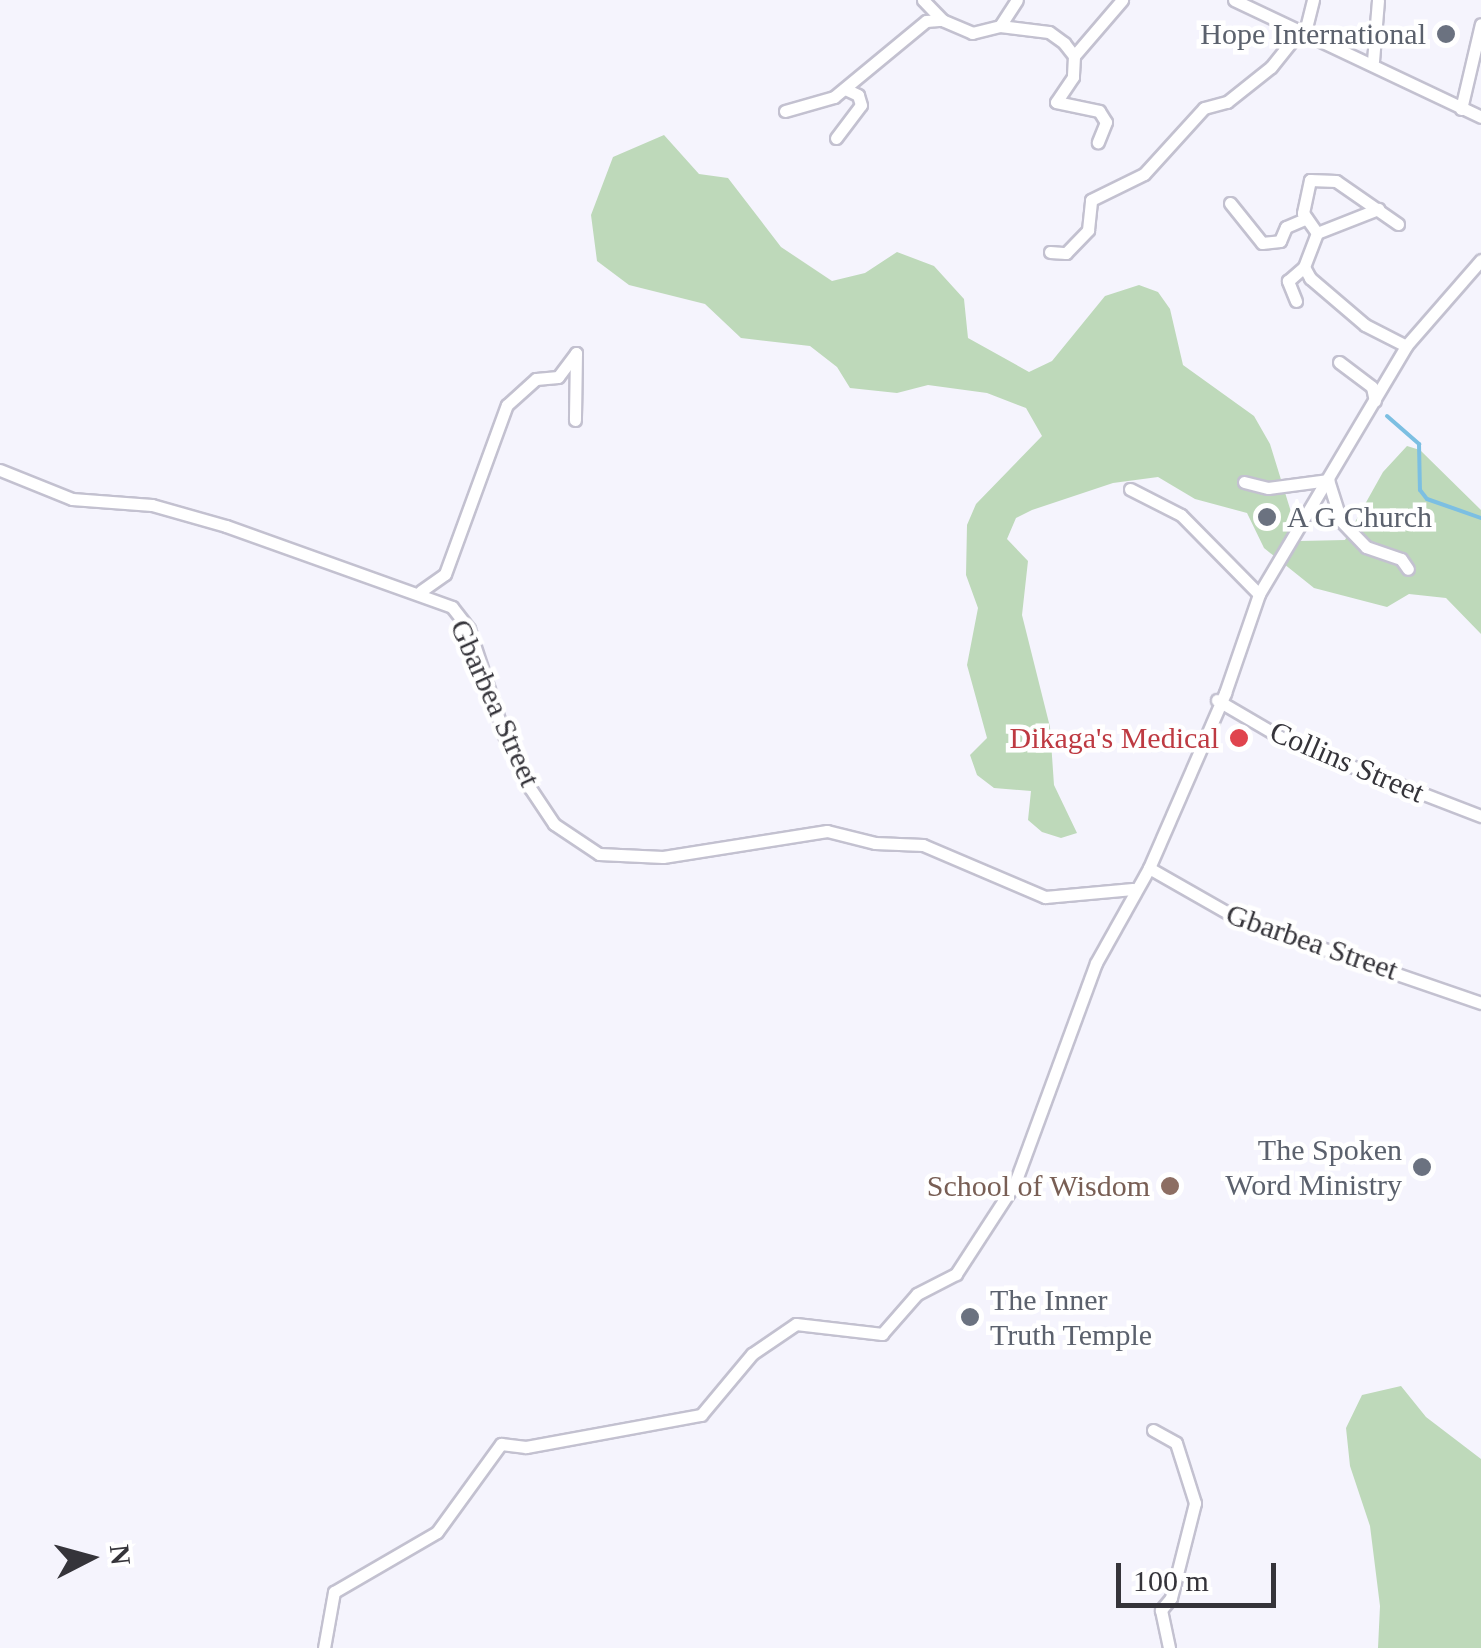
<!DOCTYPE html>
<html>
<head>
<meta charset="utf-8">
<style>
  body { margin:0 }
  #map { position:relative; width:1481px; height:1648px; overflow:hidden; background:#f5f4fd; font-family:"Times New Roman",serif }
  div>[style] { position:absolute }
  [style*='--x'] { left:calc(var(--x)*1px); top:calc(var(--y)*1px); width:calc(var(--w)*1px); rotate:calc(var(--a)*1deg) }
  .green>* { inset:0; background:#bed9ba }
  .stream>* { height:4px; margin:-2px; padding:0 2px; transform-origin:2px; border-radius:2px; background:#7cbfe2 }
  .roads { filter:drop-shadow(2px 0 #c3c1d0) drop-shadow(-2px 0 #c3c1d0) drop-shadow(0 2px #c3c1d0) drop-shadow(0 -2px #c3c1d0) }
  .street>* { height:11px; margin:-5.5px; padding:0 5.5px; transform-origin:5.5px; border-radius:5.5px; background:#fff }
  .dots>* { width:28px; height:28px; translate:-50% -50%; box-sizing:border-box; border:5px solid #fff; border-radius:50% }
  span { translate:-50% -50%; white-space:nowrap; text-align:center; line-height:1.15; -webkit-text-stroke:9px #fff; paint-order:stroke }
  .worship-label { font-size:30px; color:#5b616d }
  .right { translate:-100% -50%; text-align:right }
  .left { translate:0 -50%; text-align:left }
  .street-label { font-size:30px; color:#35343a }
  .health-label { font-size:30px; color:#be3a42 }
  .education-label { font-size:30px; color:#785e54 }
  .north { position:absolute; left:40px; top:1508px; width:100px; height:100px; -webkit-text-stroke:8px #fff; paint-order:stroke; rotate:84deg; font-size:28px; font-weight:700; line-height:40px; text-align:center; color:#35343a }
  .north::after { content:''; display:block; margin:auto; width:35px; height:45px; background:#35343a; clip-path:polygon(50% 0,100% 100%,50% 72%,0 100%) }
  .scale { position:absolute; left:1116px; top:1563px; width:160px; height:45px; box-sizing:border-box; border:5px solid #35343a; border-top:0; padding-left:12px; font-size:30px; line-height:35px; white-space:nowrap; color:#35343a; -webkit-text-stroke:8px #fff; paint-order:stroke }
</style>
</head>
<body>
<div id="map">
  <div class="green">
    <i style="clip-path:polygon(664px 135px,699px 174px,728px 178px,781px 247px,832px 281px,865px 273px,897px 252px,934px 266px,964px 299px,968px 338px,1029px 372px,1052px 361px,1105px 296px,1139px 285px,1158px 292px,1170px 309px,1183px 365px,1254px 416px,1270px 444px,1300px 541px,1345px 540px,1383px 472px,1407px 446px,1420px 450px,1481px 510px,1481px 634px,1446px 598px,1409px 594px,1387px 607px,1314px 588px,1264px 548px,1247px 513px,1195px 499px,1158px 477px,1113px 483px,1032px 510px,1016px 518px,1007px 539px,1028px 561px,1022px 615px,1050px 727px,1054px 785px,1077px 833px,1061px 838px,1042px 832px,1028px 820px,1031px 791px,994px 788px,977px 775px,970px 755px,987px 738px,967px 665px,978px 608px,966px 575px,967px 525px,976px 504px,1042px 436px,1026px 408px,987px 393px,928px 385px,897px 393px,850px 388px,837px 367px,810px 346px,741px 338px,705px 304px,629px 285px,597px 261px,591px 215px,613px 157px)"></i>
    <i style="clip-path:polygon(1401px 1386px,1426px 1417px,1481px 1459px,1481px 1648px,1378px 1648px,1380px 1606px,1370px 1526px,1350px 1466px,1346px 1428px,1362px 1395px)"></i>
  </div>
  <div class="stream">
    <i style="--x:1387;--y:416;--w:43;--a:41.2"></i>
    <i style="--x:1419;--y:444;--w:46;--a:88.8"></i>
    <i style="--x:1420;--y:490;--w:11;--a:52"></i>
    <i style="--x:1427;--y:499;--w:57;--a:19.4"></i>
  </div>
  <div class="roads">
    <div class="street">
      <i style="--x:923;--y:0;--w:28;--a:46"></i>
      <i style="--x:942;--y:20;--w:33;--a:23"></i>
      <i style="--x:972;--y:33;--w:29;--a:-14"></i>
      <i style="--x:1000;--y:26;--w:31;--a:-57"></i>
      <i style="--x:1234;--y:0;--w:273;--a:25.3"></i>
      <i style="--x:1000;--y:26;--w:49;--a:7"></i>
      <i style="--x:1049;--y:32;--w:19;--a:36"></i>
      <i style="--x:1064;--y:43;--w:16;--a:52"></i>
      <i style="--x:1074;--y:56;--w:21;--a:93"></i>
      <i style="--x:1073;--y:77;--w:30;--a:124"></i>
      <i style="--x:1056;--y:102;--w:44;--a:11.8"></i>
      <i style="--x:1099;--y:111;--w:13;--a:58"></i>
      <i style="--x:1106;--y:122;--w:22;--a:112"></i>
      <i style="--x:1305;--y:32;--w:33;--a:-76"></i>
      <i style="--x:1074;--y:56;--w:74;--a:-49.4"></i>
      <i style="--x:1373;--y:61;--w:61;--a:-85.3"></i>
      <i style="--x:1461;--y:109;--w:87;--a:-76.8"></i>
      <i style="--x:785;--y:111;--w:51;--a:-15.9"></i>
      <i style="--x:834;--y:97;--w:119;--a:-39.6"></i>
      <i style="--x:926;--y:21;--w:16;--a:-4"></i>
      <i style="--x:836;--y:138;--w:41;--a:-52.9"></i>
      <i style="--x:861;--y:105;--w:10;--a:-107"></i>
      <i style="--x:858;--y:95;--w:14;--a:-155"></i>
      <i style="--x:1230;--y:203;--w:51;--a:51.3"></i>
      <i style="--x:1262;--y:243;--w:18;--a:-6"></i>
      <i style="--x:1280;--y:241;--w:15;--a:-67"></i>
      <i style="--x:1286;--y:227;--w:21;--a:-23"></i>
      <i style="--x:1398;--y:224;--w:75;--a:-145.3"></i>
      <i style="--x:1336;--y:181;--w:26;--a:-178"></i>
      <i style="--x:1310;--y:180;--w:34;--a:102"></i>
      <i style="--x:1303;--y:213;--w:24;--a:55"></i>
      <i style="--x:1317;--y:233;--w:36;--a:111"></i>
      <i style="--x:1304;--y:267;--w:13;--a:61"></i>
      <i style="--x:1310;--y:278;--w:72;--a:40.5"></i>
      <i style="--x:1365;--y:325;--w:46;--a:27.1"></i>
      <i style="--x:1317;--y:233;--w:66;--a:-21.5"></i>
      <i style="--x:1050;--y:252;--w:16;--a:4"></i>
      <i style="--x:1066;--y:253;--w:32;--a:-46"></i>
      <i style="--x:1088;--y:230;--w:30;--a:-84"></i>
      <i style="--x:1091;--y:200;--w:59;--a:-26.1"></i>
      <i style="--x:1144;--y:174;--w:89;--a:-47.7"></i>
      <i style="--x:1204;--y:108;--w:24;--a:-15"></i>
      <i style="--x:1227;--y:102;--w:56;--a:-38.5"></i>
      <i style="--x:1271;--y:67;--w:45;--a:-51.3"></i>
      <i style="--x:1296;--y:301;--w:22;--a:-112"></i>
      <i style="--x:1288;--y:281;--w:21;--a:-41"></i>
      <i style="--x:1339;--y:362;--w:41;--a:37.1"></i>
      <i style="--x:1372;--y:387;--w:14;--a:78"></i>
      <i style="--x:0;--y:470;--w:78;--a:21.9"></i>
      <i style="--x:72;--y:499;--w:80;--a:4.3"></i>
      <i style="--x:152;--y:505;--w:77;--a:15.8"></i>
      <i style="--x:226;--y:526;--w:240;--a:19.7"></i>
      <i style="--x:452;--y:607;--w:28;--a:52"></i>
      <i style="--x:469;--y:629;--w:112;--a:71.7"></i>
      <i style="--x:504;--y:735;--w:59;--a:63.9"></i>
      <i style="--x:530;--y:788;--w:43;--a:56.3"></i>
      <i style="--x:554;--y:824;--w:54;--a:33.7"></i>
      <i style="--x:599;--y:854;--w:64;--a:2.7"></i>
      <i style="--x:663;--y:857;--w:166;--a:-9"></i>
      <i style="--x:827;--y:831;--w:49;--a:14"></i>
      <i style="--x:875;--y:843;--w:48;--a:2.4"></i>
      <i style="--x:923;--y:845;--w:133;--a:23.1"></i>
      <i style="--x:1045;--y:897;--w:88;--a:-5.2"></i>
      <i style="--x:1244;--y:482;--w:25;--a:14"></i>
      <i style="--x:1268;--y:488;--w:61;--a:-7.6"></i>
      <i style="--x:1328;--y:480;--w:43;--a:72.4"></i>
      <i style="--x:1341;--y:521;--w:36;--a:46"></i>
      <i style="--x:1366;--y:547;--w:37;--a:19"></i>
      <i style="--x:1401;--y:559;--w:12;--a:55"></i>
      <i style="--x:1130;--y:489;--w:57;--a:27"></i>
      <i style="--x:1181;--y:515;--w:111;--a:45.4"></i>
      <i style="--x:421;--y:591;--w:29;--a:-35"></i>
      <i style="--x:445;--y:574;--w:180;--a:-69.9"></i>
      <i style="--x:507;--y:405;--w:39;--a:-42"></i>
      <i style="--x:536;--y:379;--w:22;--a:-5"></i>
      <i style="--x:558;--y:377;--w:30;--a:-53"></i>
      <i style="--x:576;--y:353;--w:67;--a:90.9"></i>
      <i style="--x:1217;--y:700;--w:83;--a:30.3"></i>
      <i style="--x:1289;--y:742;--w:206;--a:21.1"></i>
      <i style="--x:1149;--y:868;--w:105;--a:29.7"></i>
      <i style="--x:1240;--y:920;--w:255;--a:19"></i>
      <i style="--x:1153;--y:1430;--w:26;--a:29"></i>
      <i style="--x:1176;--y:1443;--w:63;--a:72.4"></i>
      <i style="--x:1195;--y:1503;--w:98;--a:104.2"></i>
      <i style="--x:1171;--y:1598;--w:16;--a:130"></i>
      <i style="--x:1161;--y:1610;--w:39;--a:78"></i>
      <i style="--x:324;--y:1648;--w:57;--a:-79.9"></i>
      <i style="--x:334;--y:1592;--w:119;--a:-30.2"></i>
      <i style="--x:437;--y:1532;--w:109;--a:-54"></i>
      <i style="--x:501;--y:1444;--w:25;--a:7"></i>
      <i style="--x:526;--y:1447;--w:178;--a:-10.4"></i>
      <i style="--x:701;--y:1415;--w:80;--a:-50.1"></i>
      <i style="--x:752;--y:1354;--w:53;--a:-34.3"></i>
      <i style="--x:796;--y:1324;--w:87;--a:6.6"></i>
      <i style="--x:882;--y:1334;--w:53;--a:-48.8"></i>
      <i style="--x:917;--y:1294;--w:44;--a:-27.1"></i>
      <i style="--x:956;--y:1274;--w:108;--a:-57"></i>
      <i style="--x:1015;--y:1183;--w:234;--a:-69.8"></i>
      <i style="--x:1096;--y:963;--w:109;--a:-60.8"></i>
      <i style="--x:1149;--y:868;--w:191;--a:-66.5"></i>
      <i style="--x:1225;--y:693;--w:105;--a:-71"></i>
      <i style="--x:1259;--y:594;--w:288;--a:-59.3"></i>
      <i style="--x:1406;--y:346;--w:114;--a:-48.9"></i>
    </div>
  </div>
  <div class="dots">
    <i style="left:1446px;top:34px;background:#6b7280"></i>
    <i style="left:1267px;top:517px;background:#6b7280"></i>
    <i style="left:1239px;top:738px;background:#e0444e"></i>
    <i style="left:1422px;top:1167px;background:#6b7280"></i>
    <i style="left:1170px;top:1186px;background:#8d6e63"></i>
    <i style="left:970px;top:1317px;background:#6b7280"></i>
  </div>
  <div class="worship-label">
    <span class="right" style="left:1426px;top:34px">Hope International</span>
    <span class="left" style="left:1287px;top:517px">A G Church</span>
    <span class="right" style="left:1402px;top:1167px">The Spoken<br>Word Ministry</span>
    <span class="left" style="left:990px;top:1317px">The Inner<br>Truth Temple</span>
  </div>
  <div class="street-label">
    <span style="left:495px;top:703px;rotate:66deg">Gbarbea Street</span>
    <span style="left:1347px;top:762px;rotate:23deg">Collins Street</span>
    <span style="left:1312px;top:942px;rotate:19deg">Gbarbea Street</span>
  </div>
  <div class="health-label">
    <span class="right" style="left:1219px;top:738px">Dikaga's Medical</span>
  </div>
  <div class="education-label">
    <span class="right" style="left:1150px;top:1186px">School of Wisdom</span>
  </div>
  <div class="north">N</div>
  <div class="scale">100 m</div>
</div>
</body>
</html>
